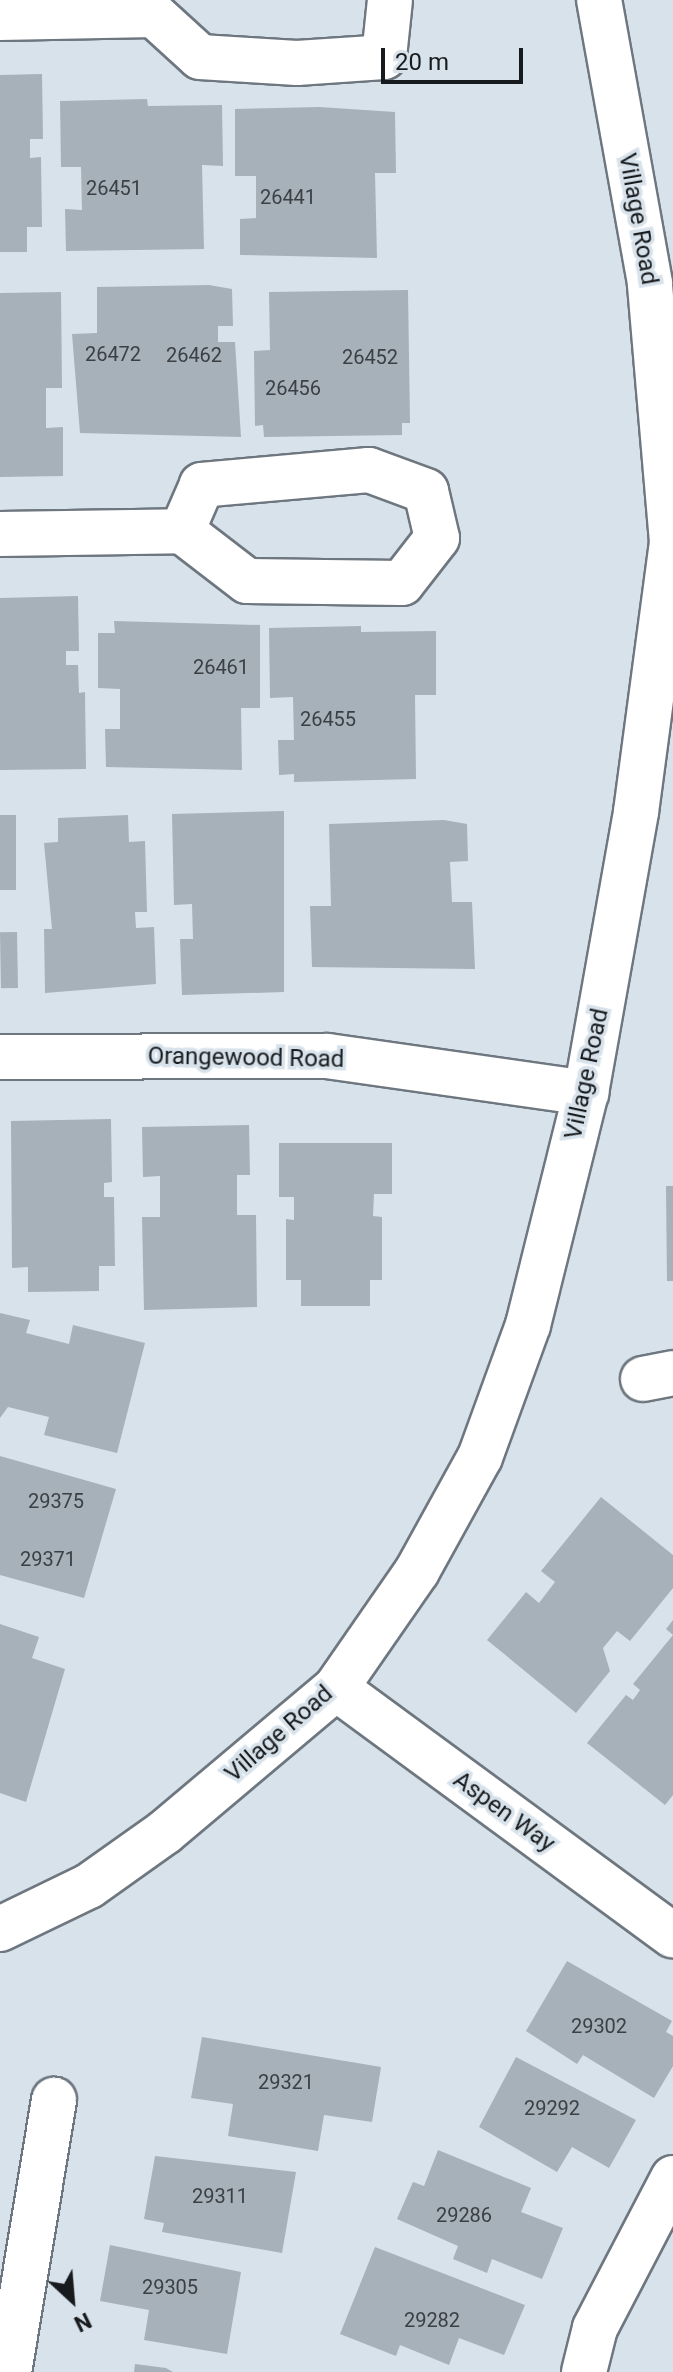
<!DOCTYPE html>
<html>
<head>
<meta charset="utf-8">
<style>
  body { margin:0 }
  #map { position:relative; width:673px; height:2372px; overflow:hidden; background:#d8e2eb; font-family:Roboto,sans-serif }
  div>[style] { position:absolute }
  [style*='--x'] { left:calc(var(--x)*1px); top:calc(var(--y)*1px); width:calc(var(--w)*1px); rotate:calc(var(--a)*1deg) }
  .building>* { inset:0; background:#a7b1b9; transform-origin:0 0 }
  .roads { filter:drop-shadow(2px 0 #6e777f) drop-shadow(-2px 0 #6e777f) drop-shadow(0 2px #6e777f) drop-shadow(0 -2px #6e777f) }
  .minor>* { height:44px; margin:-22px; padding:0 22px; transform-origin:22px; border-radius:22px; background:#fff }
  span { translate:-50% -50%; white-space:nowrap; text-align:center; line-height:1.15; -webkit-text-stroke:7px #d8e2eb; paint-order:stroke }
  .number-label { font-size:20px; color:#3b4045 }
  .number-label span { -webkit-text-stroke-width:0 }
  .street-label { font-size:24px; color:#171b1e }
  .north { position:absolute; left:32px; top:2260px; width:80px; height:80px; -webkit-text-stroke:6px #d8e2eb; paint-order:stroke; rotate:154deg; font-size:22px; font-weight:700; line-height:32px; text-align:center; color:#171b1e }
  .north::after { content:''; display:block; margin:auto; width:28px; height:36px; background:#171b1e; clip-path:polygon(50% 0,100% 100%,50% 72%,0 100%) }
  .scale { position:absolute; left:381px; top:48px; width:142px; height:36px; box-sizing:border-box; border:4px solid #171b1e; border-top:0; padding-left:10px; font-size:24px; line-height:28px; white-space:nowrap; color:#171b1e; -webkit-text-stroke:6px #d8e2eb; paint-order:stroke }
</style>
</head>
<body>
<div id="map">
  <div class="building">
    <i style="clip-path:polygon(42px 74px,43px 139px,30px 139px,30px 158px,41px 157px,42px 227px,27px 227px,27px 252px,0 252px,0 75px)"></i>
    <i style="clip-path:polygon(147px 99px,148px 106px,222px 105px,223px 166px,202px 165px,204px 249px,66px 251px,65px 209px,82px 210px,81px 167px,61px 167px,60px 101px)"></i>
    <i style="clip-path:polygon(319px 107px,395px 112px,396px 173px,375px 173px,377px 258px,240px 255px,240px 219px,256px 218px,256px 176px,235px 176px,235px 109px)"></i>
    <i style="clip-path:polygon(209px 285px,232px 289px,233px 326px,218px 326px,218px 342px,235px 342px,241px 437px,80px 433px,72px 334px,97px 333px,97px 287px)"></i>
    <i style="clip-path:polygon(408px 290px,410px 423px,402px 423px,402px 435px,264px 437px,263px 425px,255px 426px,254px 351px,270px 350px,269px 292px)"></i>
    <i style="clip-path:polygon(61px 292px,62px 388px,46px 388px,46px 428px,63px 427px,63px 476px,0 477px,0 293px)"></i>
    <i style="clip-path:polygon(78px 596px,79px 651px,66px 651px,66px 665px,78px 665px,79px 693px,85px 692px,86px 769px,0 770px,0 598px)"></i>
    <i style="clip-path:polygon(114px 621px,260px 625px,260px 708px,241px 708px,242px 770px,106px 767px,105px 729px,120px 729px,120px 689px,98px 688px,98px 633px,115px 633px)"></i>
    <i style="clip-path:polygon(361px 626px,361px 632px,436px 631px,436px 695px,415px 695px,416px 779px,294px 782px,294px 774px,279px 775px,278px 740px,294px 740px,293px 697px,270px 698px,269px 628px)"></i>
    <i style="clip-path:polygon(284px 811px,284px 992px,182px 995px,180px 939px,193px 939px,192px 904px,174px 905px,172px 814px)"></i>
    <i style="left:0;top:815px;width:16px;height:75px"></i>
    <i style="clip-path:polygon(128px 815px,129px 842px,145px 841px,147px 912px,135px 912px,136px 928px,154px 927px,156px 984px,45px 993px,44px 929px,52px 929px,44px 843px,58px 842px,58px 818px)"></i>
    <i style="clip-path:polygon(444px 820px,467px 824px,468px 861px,450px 862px,452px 902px,472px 902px,475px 969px,312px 967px,310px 906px,331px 906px,329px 824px)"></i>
    <i style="left:17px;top:932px;width:56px;height:17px;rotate:89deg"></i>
    <i style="clip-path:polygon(111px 1119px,112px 1182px,104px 1183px,104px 1197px,114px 1197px,115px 1266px,99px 1266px,99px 1291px,28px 1292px,28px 1267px,12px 1268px,11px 1121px)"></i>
    <i style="clip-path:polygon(249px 1125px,250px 1175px,237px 1175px,237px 1215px,256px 1215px,257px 1307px,144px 1310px,142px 1217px,160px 1217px,160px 1176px,143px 1177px,142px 1127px)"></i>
    <i style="clip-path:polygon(279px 1143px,392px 1143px,392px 1194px,374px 1194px,373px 1216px,382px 1217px,382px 1280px,370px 1280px,370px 1306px,301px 1306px,301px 1280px,286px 1280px,286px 1219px,294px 1220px,294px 1197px,279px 1197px)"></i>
    <i style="clip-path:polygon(666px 1186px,673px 1186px,673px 1281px,667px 1281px)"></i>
    <i style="clip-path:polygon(0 1313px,30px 1320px,26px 1333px,69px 1344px,73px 1325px,145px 1343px,117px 1453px,44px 1435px,49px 1417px,8px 1407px,0 1418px)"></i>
    <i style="clip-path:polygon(0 1456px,116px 1489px,84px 1598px,0 1575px)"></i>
    <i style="clip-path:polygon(601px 1497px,673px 1555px,673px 1588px,630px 1641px,617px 1631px,603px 1648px,610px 1671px,576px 1713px,487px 1640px,526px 1592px,539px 1603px,555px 1582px,541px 1571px)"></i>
    <i style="clip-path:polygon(673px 1620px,673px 1795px,665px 1805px,587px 1743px,626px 1695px,633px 1700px,640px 1690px,633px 1684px,673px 1635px,666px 1629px)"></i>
    <i style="clip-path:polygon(0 1624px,39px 1637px,32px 1658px,65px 1669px,26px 1802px,0 1793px)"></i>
    <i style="clip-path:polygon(567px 1961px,672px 2021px,666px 2032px,673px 2036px,673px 2066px,654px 2098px,583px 2055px,577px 2064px,526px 2031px)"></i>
    <i style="clip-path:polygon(202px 2037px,381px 2067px,372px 2122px,324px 2115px,318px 2151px,228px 2136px,233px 2104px,191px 2098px)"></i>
    <i style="clip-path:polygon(516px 2057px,636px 2120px,609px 2168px,572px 2147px,557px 2172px,479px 2127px)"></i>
    <i style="clip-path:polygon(438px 2150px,531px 2188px,521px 2212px,563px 2228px,542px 2279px,492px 2259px,487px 2273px,453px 2259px,458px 2246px,397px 2219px,413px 2182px,424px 2186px)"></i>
    <i style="clip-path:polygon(155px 2156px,296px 2172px,282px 2253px,162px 2232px,164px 2223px,144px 2219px)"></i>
    <i style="clip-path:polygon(110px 2245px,241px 2272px,227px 2354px,144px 2340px,149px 2310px,100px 2301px)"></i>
    <i style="clip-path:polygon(375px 2247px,525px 2305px,504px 2355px,459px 2338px,449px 2365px,400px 2345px,396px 2356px,340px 2334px)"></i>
    <i style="clip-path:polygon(135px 2364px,166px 2368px,173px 2372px,134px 2372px)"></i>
  </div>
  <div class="roads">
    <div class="minor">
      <i style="--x:0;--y:18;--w:154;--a:-1.1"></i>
      <i style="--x:154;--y:15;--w:62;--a:42.4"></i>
      <i style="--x:200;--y:57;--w:97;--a:3.5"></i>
      <i style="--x:297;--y:63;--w:87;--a:-3.9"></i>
      <i style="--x:384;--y:57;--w:57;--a:-84"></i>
      <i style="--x:0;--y:534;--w:182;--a:-0.9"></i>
      <i style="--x:182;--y:531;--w:82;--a:37.6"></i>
      <i style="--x:247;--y:581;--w:155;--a:0.7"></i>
      <i style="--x:402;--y:583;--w:57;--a:-52.1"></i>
      <i style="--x:437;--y:538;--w:48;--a:-103.2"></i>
      <i style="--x:426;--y:491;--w:61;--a:-159.8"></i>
      <i style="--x:369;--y:470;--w:168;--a:174.9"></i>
      <i style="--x:202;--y:485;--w:50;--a:113.5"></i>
      <i style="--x:0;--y:1057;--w:327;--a:-0.2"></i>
      <i style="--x:327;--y:1056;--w:262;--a:8.1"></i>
      <i style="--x:643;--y:1379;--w:31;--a:-11"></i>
      <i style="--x:336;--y:1688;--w:418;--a:36.3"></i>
      <i style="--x:0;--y:1929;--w:99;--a:-25.8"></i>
      <i style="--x:89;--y:1886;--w:93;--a:-35.4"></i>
      <i style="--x:165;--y:1832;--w:224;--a:-40.1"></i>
      <i style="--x:336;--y:1688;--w:142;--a:-55.3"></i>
      <i style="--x:417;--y:1571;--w:130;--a:-61.1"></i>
      <i style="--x:480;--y:1457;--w:140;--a:-70"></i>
      <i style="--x:528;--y:1325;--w:239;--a:-76"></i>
      <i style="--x:586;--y:1093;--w:285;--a:-79.9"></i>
      <i style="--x:636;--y:812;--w:272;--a:-82.4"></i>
      <i style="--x:672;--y:542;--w:260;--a:-94.9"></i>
      <i style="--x:650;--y:283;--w:288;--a:-100.2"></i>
      <i style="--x:9;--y:2372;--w:276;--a:-80.6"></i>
      <i style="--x:584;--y:2372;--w:45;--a:-76"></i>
      <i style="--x:595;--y:2328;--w:169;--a:-62.5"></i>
    </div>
  </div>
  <div class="number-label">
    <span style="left:114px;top:188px">26451</span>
    <span style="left:288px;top:197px">26441</span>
    <span style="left:113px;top:354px">26472</span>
    <span style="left:194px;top:355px">26462</span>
    <span style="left:370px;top:357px">26452</span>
    <span style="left:293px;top:388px">26456</span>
    <span style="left:221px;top:667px">26461</span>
    <span style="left:328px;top:719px">26455</span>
    <span style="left:56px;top:1501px">29375</span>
    <span style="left:48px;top:1559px">29371</span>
    <span style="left:599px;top:2026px">29302</span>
    <span style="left:286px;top:2082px">29321</span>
    <span style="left:552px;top:2108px">29292</span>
    <span style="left:220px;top:2196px">29311</span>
    <span style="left:464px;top:2215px">29286</span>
    <span style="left:170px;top:2287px">29305</span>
    <span style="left:432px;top:2320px">29282</span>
  </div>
  <div class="street-label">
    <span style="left:638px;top:219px;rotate:80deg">Village Road</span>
    <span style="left:246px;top:1058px;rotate:1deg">Orangewood Road</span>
    <span style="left:587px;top:1074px;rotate:-78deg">Village Road</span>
    <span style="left:279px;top:1734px;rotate:-41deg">Village Road</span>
    <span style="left:504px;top:1812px;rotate:36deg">Aspen Way</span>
  </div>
  <div class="north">N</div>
  <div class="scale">20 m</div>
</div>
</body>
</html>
